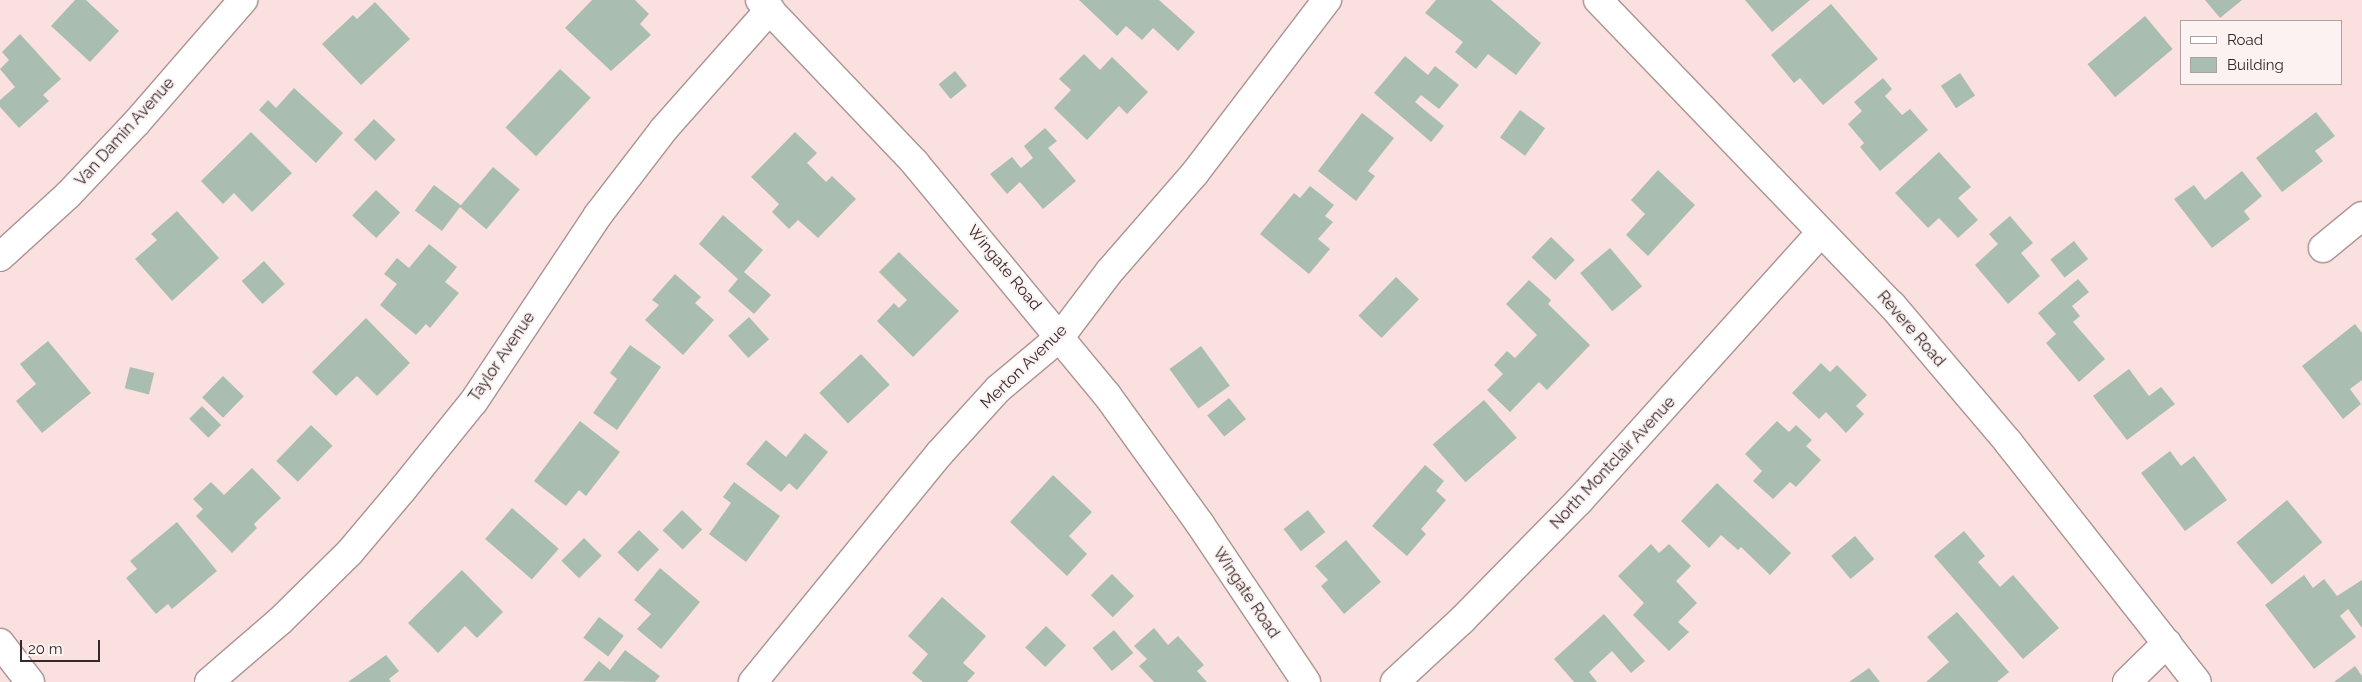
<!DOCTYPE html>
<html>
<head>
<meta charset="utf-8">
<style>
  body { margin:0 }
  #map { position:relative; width:2362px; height:682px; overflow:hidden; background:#fbe0e0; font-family:Raleway,sans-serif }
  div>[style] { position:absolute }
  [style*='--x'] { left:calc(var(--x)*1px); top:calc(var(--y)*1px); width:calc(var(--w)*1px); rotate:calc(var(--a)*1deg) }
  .building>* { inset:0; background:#a9beb0; transform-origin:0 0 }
  .roads { filter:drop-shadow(1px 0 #ac9393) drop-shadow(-1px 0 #ac9393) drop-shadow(0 1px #ac9393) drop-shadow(0 -1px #ac9393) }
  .minor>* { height:28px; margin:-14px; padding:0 14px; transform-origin:14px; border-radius:14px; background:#fff }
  span { translate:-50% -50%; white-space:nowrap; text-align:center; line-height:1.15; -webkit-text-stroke:4px #fdf2f2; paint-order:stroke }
  .street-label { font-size:16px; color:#332929 }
  .legend { position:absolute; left:2180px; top:20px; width:162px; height:65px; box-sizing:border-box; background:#fdf2f2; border:1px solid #aca2a2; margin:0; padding:6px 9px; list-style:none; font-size:15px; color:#332929 }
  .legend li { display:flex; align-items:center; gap:10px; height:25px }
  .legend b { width:25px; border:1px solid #aca2a2 }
  .scale { position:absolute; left:20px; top:640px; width:80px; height:22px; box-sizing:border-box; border:2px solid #332929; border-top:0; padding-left:6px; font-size:15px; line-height:18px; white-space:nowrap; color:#332929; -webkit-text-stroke:4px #fdf2f2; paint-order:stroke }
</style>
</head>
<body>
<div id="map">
  <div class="building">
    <i style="clip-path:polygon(75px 0,86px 0,119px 31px,90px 62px,51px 26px)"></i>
    <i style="clip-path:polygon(592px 0,635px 0,649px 14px,640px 24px,651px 35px,611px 71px,565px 28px)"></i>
    <i style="clip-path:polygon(1079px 0,1159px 0,1195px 32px,1178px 51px,1153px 28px,1142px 40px,1126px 26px,1117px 36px)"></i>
    <i style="clip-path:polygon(1436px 0,1491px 0,1541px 43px,1516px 75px,1488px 54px,1476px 69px,1455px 52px,1463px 42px,1425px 13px)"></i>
    <i style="clip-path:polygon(1745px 0,1810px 0,1772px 32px)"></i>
    <i style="clip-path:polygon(2205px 0,2242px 0,2220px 18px)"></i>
    <i style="clip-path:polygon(375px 2px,410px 39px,361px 85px,322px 44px,353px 15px,357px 19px)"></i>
    <i style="clip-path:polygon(1831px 4px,1878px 59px,1823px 105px,1800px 78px,1794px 83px,1771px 55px)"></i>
    <i style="left:2145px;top:16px;width:43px;height:75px;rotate:50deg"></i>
    <i style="clip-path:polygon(20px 34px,61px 79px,43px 95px,49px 101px,19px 128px,0 107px,0 100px,15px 87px,0 69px,9px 60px,2px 52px)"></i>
    <i style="clip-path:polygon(1084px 54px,1100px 70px,1112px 57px,1148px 92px,1127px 114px,1119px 106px,1087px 140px,1054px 108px,1071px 90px,1059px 79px)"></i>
    <i style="clip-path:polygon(1405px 56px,1428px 75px,1435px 66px,1459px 85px,1439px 109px,1421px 95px,1415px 102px,1444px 126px,1431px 142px,1374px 93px)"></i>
    <i style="left:560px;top:69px;width:42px;height:80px;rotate:43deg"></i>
    <i style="left:955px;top:71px;width:19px;height:21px;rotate:51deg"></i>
    <i style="left:1960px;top:73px;width:27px;height:23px;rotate:56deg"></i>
    <i style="clip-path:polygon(1883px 78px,1892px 89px,1885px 96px,1902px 115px,1910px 109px,1928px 130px,1880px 171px,1860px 147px,1864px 143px,1848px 124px,1862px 111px,1854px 102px)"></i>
    <i style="clip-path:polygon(294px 88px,343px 133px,316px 163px,259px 110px,268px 100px,276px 108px)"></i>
    <i style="left:1520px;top:110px;width:31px;height:34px;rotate:36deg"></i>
    <i style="clip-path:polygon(2316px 112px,2335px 136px,2315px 151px,2323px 161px,2282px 192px,2256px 158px)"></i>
    <i style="clip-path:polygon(1362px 113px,1394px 138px,1368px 171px,1375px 176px,1356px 201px,1318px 171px)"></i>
    <i style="left:374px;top:119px;width:30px;height:29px;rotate:44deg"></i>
    <i style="clip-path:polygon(1045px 128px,1057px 141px,1048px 148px,1076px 181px,1043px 209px,1020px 182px,1007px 194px,990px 174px,1012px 157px,1021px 168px,1033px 158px,1024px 146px)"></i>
    <i style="clip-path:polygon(251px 132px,292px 173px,252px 212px,234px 193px,223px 204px,201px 181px)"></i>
    <i style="clip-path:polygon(795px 132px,817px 153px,807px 163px,826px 182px,832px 176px,856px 199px,818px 238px,798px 220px,789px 229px,772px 212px,779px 204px,751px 177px)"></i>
    <i style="clip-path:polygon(1939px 152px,1971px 187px,1958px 198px,1978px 220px,1958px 238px,1939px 218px,1928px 228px,1895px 193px)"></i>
    <i style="left:493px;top:167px;width:35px;height:52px;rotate:40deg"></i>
    <i style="clip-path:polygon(1658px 170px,1695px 205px,1648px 256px,1626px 235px,1645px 214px,1631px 200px)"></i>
    <i style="clip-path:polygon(2242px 171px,2262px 196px,2244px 211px,2250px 219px,2212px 248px,2174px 199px,2194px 185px,2205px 200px)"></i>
    <i style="left:434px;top:185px;width:34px;height:32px;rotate:37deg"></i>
    <i style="clip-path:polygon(1310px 186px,1334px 205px,1325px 216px,1333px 222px,1318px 239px,1330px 249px,1309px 274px,1260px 234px,1294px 193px,1300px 198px)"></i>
    <i style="left:376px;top:190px;width:33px;height:35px;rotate:43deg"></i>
    <i style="clip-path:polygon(177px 211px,219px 258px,172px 301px,135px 259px,157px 240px,151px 234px)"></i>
    <i style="clip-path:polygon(723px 215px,763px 250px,744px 272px,771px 295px,754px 314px,728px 291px,738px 279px,699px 244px)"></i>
    <i style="clip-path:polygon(2010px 216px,2033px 243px,2021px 253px,2040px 276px,2008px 304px,1975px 265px,1998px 244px,1989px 234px)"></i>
    <i style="left:1551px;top:237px;width:33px;height:28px;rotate:44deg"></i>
    <i style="left:2074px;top:241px;width:23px;height:30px;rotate:52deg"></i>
    <i style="clip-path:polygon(429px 244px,457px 267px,445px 282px,459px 293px,430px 328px,426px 324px,416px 335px,380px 305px,397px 284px,384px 274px,397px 258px,409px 268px)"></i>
    <i style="left:1610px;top:248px;width:50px;height:39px;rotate:50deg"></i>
    <i style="clip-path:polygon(899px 252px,959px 311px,913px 357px,877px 321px,894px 303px,899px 308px,907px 300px,879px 272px)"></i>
    <i style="left:264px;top:261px;width:31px;height:30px;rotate:48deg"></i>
    <i style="clip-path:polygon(675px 274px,701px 297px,695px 303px,714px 320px,683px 355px,645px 320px,659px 305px,652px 300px)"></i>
    <i style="left:1396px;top:277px;width:32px;height:54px;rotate:44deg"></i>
    <i style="clip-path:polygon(2078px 279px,2089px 292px,2072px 306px,2080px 316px,2073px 322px,2105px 359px,2079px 382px,2046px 343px,2056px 334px,2038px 313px)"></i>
    <i style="clip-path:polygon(1529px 280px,1551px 300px,1548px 304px,1590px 345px,1547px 390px,1539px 382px,1510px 412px,1487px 390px,1503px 374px,1494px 365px,1507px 351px,1515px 358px,1537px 335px,1506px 304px)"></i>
    <i style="left:749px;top:317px;width:30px;height:28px;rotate:48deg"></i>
    <i style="clip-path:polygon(366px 318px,410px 363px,377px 396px,357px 376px,336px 396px,312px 372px)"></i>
    <i style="clip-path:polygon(2355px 324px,2362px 333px,2362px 380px,2350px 389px,2361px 404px,2343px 419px,2302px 366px)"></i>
    <i style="clip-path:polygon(48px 341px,91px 393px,42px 433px,16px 401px,36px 384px,20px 364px)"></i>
    <i style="clip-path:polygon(630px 345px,661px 367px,617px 430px,593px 413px,617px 379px,610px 373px)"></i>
    <i style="left:1201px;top:346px;width:49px;height:39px;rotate:54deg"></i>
    <i style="left:861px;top:354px;width:42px;height:57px;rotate:47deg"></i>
    <i style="clip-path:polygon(1821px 363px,1830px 372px,1837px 365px,1867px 395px,1856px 406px,1864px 414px,1846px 433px,1826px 412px,1819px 419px,1792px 393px)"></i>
    <i style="left:130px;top:367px;width:25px;height:22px;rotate:14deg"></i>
    <i style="clip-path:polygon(2129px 369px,2149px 396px,2161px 387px,2175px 404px,2127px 440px,2093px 396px)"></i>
    <i style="left:223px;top:376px;width:29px;height:30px;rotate:44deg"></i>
    <i style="left:1229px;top:398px;width:27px;height:28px;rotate:51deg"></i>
    <i style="left:1484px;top:400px;width:50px;height:68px;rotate:49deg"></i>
    <i style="left:202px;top:406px;width:27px;height:18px;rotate:45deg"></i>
    <i style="clip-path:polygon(580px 421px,620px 452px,586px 496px,579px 490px,566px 506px,534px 481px)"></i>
    <i style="clip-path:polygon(1777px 421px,1789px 432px,1796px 425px,1812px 440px,1806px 446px,1821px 460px,1796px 487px,1790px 482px,1773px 499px,1753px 481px,1762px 471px,1745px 454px)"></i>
    <i style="left:311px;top:425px;width:30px;height:50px;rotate:44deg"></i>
    <i style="clip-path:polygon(805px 433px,828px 452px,797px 490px,789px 483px,781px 492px,746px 464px,766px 440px,786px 457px)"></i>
    <i style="clip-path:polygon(2170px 451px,2181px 466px,2194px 456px,2227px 500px,2185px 531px,2141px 473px)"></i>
    <i style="clip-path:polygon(1425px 465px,1444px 481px,1436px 491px,1446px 500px,1421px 529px,1426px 534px,1407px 556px,1372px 526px)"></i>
    <i style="clip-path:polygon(252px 468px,281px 498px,254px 524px,257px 528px,232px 553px,196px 516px,203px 509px,193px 499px,211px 482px,224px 495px)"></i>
    <i style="clip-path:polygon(1053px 475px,1092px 512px,1069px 536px,1087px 554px,1067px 576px,1010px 522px)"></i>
    <i style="clip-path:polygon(734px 482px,780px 516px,746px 562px,709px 534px,731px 503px,723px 497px)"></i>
    <i style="clip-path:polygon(1717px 483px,1791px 553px,1770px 575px,1741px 547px,1738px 550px,1721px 535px,1709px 548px,1681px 521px)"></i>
    <i style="left:2287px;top:500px;width:55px;height:66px;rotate:50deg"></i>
    <i style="left:512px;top:508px;width:62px;height:41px;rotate:41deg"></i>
    <i style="left:682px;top:510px;width:28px;height:28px;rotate:44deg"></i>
    <i style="left:1308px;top:510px;width:28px;height:31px;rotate:52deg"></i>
    <i style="clip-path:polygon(177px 522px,217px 571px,172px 609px,168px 604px,156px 614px,126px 578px,137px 569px,130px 561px)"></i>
    <i style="left:639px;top:530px;width:28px;height:31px;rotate:44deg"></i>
    <i style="clip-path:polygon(1964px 531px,1985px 556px,1978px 562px,2000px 587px,2013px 575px,2059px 628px,2023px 659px,1934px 556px)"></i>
    <i style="left:1855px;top:536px;width:30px;height:31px;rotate:50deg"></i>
    <i style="left:584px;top:538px;width:25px;height:32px;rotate:45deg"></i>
    <i style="clip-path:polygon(1346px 540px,1381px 582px,1344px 614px,1321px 586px,1328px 580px,1315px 566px)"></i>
    <i style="clip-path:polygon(1651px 544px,1659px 553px,1669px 544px,1691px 566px,1676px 581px,1697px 603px,1678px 622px,1689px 632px,1669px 651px,1633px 615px,1644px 603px,1618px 576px)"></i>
    <i style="clip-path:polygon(660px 568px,700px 602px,661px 649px,637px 629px,651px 614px,634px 600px)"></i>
    <i style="clip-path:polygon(462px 570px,503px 612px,477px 638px,465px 626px,438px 653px,408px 623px)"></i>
    <i style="left:1112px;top:574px;width:31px;height:30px;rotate:45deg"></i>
    <i style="clip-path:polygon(2304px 575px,2313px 588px,2324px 579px,2337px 596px,2362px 580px,2362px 628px,2348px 609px,2340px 616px,2356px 637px,2314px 669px,2265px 605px)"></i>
    <i style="clip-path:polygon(942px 597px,986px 636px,963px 663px,975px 673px,967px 682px,923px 682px,912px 673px,928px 654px,908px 636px)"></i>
    <i style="clip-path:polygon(1957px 612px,2009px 672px,1997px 682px,1926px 682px,1949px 662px,1927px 637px)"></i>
    <i style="clip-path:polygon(1604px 614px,1645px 661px,1631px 673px,1612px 651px,1589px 672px,1597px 682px,1574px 682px,1554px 659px)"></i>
    <i style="left:599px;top:617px;width:31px;height:26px;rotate:37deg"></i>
    <i style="left:1046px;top:626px;width:28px;height:30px;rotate:44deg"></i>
    <i style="clip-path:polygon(1154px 628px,1168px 645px,1178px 636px,1204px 665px,1197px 671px,1207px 682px,1154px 682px,1139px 666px,1147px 659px,1134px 646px)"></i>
    <i style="left:1114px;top:630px;width:30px;height:28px;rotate:50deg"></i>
    <i style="clip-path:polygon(625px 650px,660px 676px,655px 682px,583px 681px,599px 661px,610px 670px)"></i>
    <i style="clip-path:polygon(386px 655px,399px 671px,389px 679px,391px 682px,348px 682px)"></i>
    <i style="clip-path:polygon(2355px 666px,2362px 676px,2362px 682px,2334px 682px)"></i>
    <i style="clip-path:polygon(1869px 668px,1880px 682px,1849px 682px)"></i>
  </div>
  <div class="roads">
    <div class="minor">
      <i style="--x:760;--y:0;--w:225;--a:46.4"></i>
      <i style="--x:915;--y:163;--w:301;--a:50.4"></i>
      <i style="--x:1107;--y:395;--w:159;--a:54.2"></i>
      <i style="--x:1200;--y:524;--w:190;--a:56.1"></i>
      <i style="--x:1598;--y:0;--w:424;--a:46.1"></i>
      <i style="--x:1892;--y:305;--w:180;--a:49.7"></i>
      <i style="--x:2008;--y:442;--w:305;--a:51.8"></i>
      <i style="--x:2323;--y:248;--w:50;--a:-39.4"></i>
      <i style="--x:0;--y:257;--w:92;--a:-42.4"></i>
      <i style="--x:68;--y:195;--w:100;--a:-46.6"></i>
      <i style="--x:137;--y:122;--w:162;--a:-49"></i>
      <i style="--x:0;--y:643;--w:49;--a:52.4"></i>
      <i style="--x:209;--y:682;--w:94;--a:-40.7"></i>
      <i style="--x:280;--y:621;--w:98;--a:-44.6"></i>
      <i style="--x:350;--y:552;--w:82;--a:-49.9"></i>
      <i style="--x:403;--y:489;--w:113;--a:-51.1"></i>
      <i style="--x:474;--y:401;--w:224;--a:-56.3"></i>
      <i style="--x:598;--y:215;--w:108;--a:-52.5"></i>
      <i style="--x:664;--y:129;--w:160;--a:-48.5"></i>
      <i style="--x:753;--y:682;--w:294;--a:-50.8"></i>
      <i style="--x:939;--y:454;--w:88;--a:-47.8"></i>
      <i style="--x:998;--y:389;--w:81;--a:-40"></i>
      <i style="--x:1060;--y:337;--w:81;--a:-53"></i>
      <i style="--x:1109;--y:272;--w:131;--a:-49"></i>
      <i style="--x:1195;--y:173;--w:218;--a:-52.7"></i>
      <i style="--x:1395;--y:682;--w:91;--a:-42.8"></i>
      <i style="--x:1462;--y:620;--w:167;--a:-45.5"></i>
      <i style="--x:1579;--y:501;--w:360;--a:-48"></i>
      <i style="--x:2127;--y:682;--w:56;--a:-44.3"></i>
    </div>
  </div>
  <div class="street-label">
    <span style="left:125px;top:132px;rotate:-48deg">Van Damin Avenue</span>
    <span style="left:1004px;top:268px;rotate:50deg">Wingate Road</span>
    <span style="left:1911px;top:329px;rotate:49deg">Revere Road</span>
    <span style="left:502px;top:357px;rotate:-56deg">Taylor Avenue</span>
    <span style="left:1024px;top:367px;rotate:-44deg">Merton Avenue</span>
    <span style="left:1613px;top:463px;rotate:-47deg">North Montclair Avenue</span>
    <span style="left:1246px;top:593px;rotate:56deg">Wingate Road</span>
  </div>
  <ul class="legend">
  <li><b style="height:6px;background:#fff"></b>Road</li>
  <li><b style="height:14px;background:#a9beb0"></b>Building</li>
  </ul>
  <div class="scale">20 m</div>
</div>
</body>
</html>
